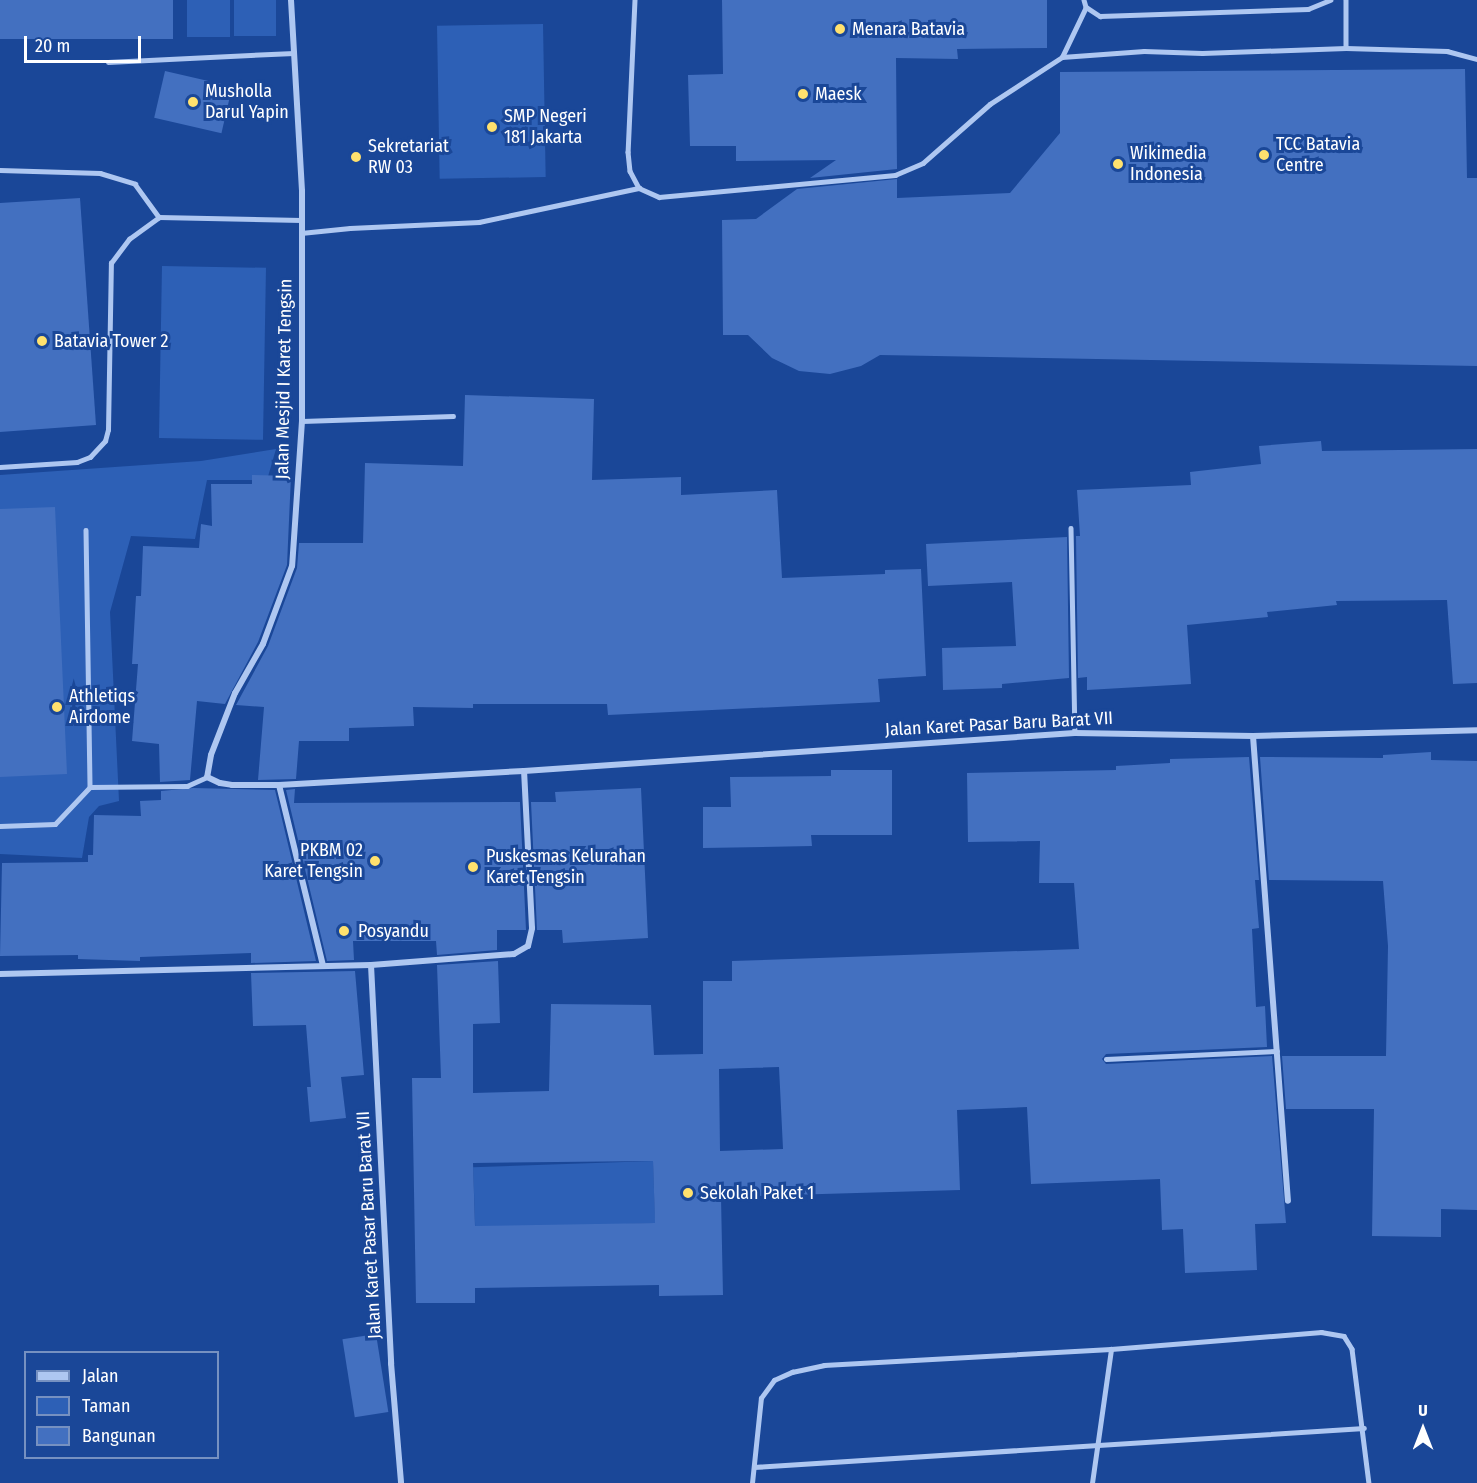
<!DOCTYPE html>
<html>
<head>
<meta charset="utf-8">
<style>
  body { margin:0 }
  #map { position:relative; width:1477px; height:1483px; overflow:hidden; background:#1a4798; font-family:"Fira Sans Condensed",sans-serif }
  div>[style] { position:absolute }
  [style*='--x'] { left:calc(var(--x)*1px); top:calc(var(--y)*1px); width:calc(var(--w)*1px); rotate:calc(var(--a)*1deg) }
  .green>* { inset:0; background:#2d60b6; transform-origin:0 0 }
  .building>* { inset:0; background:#4370c0; transform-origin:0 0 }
  .lane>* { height:4.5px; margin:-2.25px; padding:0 2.25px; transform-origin:2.25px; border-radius:2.25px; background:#aec7f1 }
  .street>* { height:6px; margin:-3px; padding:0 3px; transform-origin:3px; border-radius:3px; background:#aec7f1 }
  .dots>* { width:16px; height:16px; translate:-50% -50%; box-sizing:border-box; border:3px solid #1a4798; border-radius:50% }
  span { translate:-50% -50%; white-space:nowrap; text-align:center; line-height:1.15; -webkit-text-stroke:6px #1a4798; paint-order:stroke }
  .poi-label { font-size:18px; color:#fff }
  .left { translate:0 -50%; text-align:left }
  .right { translate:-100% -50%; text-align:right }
  .street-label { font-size:18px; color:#fff }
  .legend { position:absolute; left:24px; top:1351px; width:195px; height:108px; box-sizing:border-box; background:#1a4798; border:2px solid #7691c1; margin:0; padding:8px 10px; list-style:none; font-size:18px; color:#fff }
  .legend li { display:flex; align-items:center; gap:12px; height:30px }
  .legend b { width:30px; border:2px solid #7691c1 }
  .north { position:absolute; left:1393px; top:1399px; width:60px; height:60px; -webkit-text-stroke:4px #1a4798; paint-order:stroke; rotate:0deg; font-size:16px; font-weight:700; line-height:24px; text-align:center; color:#fff }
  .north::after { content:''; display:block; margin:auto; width:21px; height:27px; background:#fff; clip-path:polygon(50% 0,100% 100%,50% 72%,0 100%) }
  .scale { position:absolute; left:24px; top:36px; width:117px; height:27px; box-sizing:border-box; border:3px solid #fff; border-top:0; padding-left:8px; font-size:18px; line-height:21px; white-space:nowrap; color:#fff; -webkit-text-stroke:4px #1a4798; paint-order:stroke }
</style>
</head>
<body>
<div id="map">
  <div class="green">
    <i style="left:187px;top:0;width:43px;height:37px"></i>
    <i style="left:234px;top:0;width:42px;height:36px"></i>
    <i style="left:543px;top:24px;width:153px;height:106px;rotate:89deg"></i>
    <i style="left:162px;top:266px;width:104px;height:172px;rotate:1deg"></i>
    <i style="clip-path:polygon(276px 449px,267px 480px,207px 480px,195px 539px,131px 536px,110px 612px,119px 801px,99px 806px,89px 817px,82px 858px,0 854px,0 475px,201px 461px)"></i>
    <i style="left:653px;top:1161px;width:62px;height:180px;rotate:88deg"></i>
  </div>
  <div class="building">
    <i style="left:0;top:0;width:173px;height:39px"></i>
    <i style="clip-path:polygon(722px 0,1047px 0,1047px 48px,957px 49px,958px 59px,896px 58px,897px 169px,810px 178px,836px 160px,736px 161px,736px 146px,690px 146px,688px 75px,723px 74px)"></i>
    <i style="clip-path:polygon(1465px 69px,1467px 178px,1477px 178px,1477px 366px,880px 355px,861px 366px,830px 374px,799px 371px,772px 358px,748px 335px,723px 335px,722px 220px,756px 219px,797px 189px,897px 179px,897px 198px,1010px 193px,1060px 133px,1060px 72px)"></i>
    <i style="left:165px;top:71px;width:69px;height:48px;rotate:13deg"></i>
    <i style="clip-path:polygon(80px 198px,96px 425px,0 432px,0 203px)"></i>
    <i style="clip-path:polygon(465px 395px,594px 399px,592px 480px,681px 477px,681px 495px,777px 490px,782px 578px,885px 574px,885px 570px,921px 569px,926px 676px,878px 679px,880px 702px,608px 715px,607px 704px,473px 704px,473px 708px,413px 707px,414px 726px,349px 728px,349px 741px,299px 741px,296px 779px,258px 780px,264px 707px,236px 705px,268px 646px,297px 568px,299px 543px,363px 543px,365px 463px,463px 466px)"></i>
    <i style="clip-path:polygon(1321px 441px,1322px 451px,1477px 449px,1477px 683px,1453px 684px,1447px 600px,1336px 601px,1337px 605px,1267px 612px,1268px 617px,1187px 625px,1191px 684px,1087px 690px,1087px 677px,1078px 678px,1076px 536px,1080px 536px,1077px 490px,1191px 485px,1190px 472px,1261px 464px,1259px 446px)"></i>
    <i style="clip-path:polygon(252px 475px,291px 476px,287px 565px,258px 642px,225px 704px,197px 701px,190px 780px,160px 782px,159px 744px,132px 741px,138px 664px,132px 664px,136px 596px,141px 596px,143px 546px,199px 548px,201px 524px,212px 526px,211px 484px,252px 484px)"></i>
    <i style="clip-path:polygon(55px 507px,67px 774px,0 777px,0 509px)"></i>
    <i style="clip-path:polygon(1067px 537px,1069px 678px,1002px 684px,1002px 688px,943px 690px,942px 648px,1016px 646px,1012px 582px,928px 586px,926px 544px)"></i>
    <i style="clip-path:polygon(1431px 752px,1431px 760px,1477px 761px,1477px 1210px,1441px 1209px,1441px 1237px,1372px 1236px,1374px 1109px,1286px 1109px,1282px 1056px,1386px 1056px,1388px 946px,1383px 881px,1269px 880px,1260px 757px,1383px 758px,1383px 755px)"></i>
    <i style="clip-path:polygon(evenodd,1249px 757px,1259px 880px,1255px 880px,1259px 928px,1252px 929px,1256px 1007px,1265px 1006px,1267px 1047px,1106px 1054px,1102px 1059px,1106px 1064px,1272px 1056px,1286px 1223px,1255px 1224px,1257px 1270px,1185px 1273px,1183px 1229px,1162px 1230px,1160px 1179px,1031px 1184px,1027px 1107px,957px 1110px,960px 1190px,721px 1197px,723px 1295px,659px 1296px,659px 1285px,475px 1288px,475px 1303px,416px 1303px,412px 1078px,441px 1078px,437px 965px,498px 961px,500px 1023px,473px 1024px,473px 1093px,549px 1091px,551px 1004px,651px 1005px,654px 1055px,703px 1054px,703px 981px,732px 981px,732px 961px,1079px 949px,1074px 883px,1039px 883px,1040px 841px,968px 842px,967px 773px,1116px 770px,1116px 766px,1170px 763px,1170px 759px,1249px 757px,779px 1067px,783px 1149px,720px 1151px,719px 1069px,779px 1067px,1249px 757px,653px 1161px,655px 1223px,475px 1226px,473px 1163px,653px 1161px)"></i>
    <i style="clip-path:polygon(831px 770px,892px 770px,892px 835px,811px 835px,812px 846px,703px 848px,703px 807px,731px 807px,730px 777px,831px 776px)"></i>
    <i style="clip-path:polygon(193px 788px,275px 790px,316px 961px,251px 963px,251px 953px,140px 957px,140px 961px,78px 959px,78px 955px,0 956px,2px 863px,88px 862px,88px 855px,93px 855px,94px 815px,141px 816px,140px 801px,161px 800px,161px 791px)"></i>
    <i style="clip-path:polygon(641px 788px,648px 938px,563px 943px,562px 930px,537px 930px,531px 802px,556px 802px,555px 792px)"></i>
    <i style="clip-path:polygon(295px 789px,294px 803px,520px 802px,526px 930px,497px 930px,497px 950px,437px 955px,436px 941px,353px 941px,354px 960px,327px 961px,286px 790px)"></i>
    <i style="clip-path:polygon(355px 971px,364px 1075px,341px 1077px,346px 1118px,310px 1122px,307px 1087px,311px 1087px,306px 1025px,253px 1026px,251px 973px)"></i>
    <i style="left:376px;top:1334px;width:79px;height:34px;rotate:81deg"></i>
  </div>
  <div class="lane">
    <i style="--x:635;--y:0;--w:152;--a:92.6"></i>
    <i style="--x:628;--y:152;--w:19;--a:84"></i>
    <i style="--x:630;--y:171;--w:19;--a:62"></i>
    <i style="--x:639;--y:188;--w:22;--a:24"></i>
    <i style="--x:659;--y:197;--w:237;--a:-5.3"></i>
    <i style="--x:895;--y:175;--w:30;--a:-23"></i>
    <i style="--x:923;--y:163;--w:89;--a:-41.4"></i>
    <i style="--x:990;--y:104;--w:86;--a:-33.1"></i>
    <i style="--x:1062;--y:57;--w:82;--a:-4.2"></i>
    <i style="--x:1144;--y:51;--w:58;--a:2"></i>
    <i style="--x:1202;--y:53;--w:144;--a:-2"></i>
    <i style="--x:1346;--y:48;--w:101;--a:1.7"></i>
    <i style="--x:1447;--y:51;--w:31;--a:15"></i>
    <i style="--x:1084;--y:0;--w:7;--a:74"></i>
    <i style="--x:1086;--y:7;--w:17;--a:33"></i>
    <i style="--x:1100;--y:16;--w:208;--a:-1.9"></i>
    <i style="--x:1308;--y:9;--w:24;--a:-22"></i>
    <i style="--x:1346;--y:0;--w:48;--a:90"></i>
    <i style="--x:1062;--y:57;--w:55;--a:-64.4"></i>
    <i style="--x:108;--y:62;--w:186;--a:-2.8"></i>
    <i style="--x:0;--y:170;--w:100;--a:1.7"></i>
    <i style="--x:100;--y:173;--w:37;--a:17"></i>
    <i style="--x:135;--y:184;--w:41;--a:54"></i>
    <i style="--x:301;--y:233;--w:49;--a:-5.8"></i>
    <i style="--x:350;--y:228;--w:129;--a:-2.7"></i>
    <i style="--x:479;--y:222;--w:164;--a:-12"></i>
    <i style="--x:302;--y:421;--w:151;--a:-1.9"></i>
    <i style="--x:0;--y:467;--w:77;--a:-3.7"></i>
    <i style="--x:77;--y:462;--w:14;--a:-21"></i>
    <i style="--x:90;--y:457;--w:22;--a:-47"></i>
    <i style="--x:105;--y:441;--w:11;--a:-75"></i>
    <i style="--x:108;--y:430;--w:167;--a:-89"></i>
    <i style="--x:111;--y:263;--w:30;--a:-53"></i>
    <i style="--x:129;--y:239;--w:37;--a:-36"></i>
    <i style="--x:159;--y:217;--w:142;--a:1.2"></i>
    <i style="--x:1071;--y:528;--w:205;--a:88.9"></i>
    <i style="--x:86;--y:530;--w:257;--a:89.1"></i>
    <i style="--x:0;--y:826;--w:55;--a:-2.1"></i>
    <i style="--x:55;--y:824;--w:51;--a:-46.6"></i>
    <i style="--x:90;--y:787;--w:97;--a:-0.6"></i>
    <i style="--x:187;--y:786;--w:22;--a:-24"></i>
    <i style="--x:1106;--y:1059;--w:171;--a:-2.7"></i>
    <i style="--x:754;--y:1467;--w:611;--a:-3.66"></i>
    <i style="--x:752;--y:1483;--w:85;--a:-84"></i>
    <i style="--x:761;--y:1398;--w:22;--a:-54"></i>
    <i style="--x:774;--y:1380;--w:20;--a:-24"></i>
    <i style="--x:792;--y:1372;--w:33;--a:-12"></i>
    <i style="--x:824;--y:1365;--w:287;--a:-3.2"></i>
    <i style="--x:1111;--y:1349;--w:211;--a:-4.6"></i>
    <i style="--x:1321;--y:1332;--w:23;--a:10"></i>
    <i style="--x:1344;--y:1336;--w:15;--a:58"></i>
    <i style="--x:1352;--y:1349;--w:135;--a:82.8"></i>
    <i style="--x:1092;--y:1483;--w:135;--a:-81.9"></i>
  </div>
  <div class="street">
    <i style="--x:291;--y:0;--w:191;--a:86.7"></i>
    <i style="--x:302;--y:191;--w:230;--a:90"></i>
    <i style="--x:302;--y:421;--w:145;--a:93.9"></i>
    <i style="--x:292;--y:566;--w:83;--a:110.4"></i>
    <i style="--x:263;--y:644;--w:56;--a:119.7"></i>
    <i style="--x:235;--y:693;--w:66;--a:111.2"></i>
    <i style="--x:211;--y:755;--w:22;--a:100"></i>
    <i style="--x:207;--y:777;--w:14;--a:25"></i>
    <i style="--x:220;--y:783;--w:12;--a:9"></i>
    <i style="--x:232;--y:785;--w:47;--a:0"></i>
    <i style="--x:279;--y:785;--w:245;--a:-3.3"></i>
    <i style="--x:524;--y:771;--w:552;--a:-3.95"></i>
    <i style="--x:1075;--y:733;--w:178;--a:1"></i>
    <i style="--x:1253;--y:736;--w:224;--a:-1.5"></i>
    <i style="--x:1253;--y:736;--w:466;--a:85.7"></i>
    <i style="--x:279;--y:785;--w:186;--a:76.3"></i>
    <i style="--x:371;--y:965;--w:399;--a:87.1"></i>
    <i style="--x:391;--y:1363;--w:120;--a:85.2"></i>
    <i style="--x:0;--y:974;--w:371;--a:-1.4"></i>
    <i style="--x:371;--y:965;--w:143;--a:-4.4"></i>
    <i style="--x:514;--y:954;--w:16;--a:-30"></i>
    <i style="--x:528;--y:946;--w:18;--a:-77"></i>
    <i style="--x:532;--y:928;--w:157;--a:-92.9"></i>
  </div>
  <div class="dots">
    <i style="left:840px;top:29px;background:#ffe16e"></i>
    <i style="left:803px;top:94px;background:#ffe16e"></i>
    <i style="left:193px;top:102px;background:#ffe16e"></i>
    <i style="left:492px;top:127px;background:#ffe16e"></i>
    <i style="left:1264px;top:155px;background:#ffe16e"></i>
    <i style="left:356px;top:157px;background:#ffe16e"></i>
    <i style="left:1118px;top:164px;background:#ffe16e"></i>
    <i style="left:42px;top:341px;background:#ffe16e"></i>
    <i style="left:57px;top:707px;background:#ffe16e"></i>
    <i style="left:375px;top:861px;background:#ffe16e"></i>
    <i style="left:473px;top:867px;background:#ffe16e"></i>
    <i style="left:344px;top:931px;background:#ffe16e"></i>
    <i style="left:688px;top:1193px;background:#ffe16e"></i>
  </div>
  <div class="poi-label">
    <span class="left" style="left:852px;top:29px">Menara Batavia</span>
    <span class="left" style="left:205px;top:102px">Musholla<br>Darul Yapin</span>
    <span class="left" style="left:815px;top:94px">Maesk</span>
    <span class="left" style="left:504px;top:127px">SMP Negeri<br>181 Jakarta</span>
    <span class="left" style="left:1276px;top:155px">TCC Batavia<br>Centre</span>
    <span class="left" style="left:368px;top:157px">Sekretariat<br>RW 03</span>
    <span class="left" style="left:1130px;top:164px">Wikimedia<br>Indonesia</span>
    <span class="left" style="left:54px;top:341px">Batavia Tower 2</span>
    <span class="left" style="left:69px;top:707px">Athletiqs<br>Airdome</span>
    <span class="right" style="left:363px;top:861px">PKBM 02<br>Karet Tengsin</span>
    <span class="left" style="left:486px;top:867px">Puskesmas Kelurahan<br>Karet Tengsin</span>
    <span class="left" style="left:358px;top:931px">Posyandu</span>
    <span class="left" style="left:700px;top:1193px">Sekolah Paket 1</span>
  </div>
  <div class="street-label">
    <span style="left:284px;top:379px;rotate:-89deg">Jalan Mesjid I Karet Tengsin</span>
    <span style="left:999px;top:724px;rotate:-3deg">Jalan Karet Pasar Baru Barat VII</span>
    <span style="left:369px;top:1225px;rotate:-93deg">Jalan Karet Pasar Baru Barat VII</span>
  </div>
  <ul class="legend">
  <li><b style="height:8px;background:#aec7f1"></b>Jalan</li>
  <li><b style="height:16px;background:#2d60b6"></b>Taman</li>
  <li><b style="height:16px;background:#4370c0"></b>Bangunan</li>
  </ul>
  <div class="north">U</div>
  <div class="scale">20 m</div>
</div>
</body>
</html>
